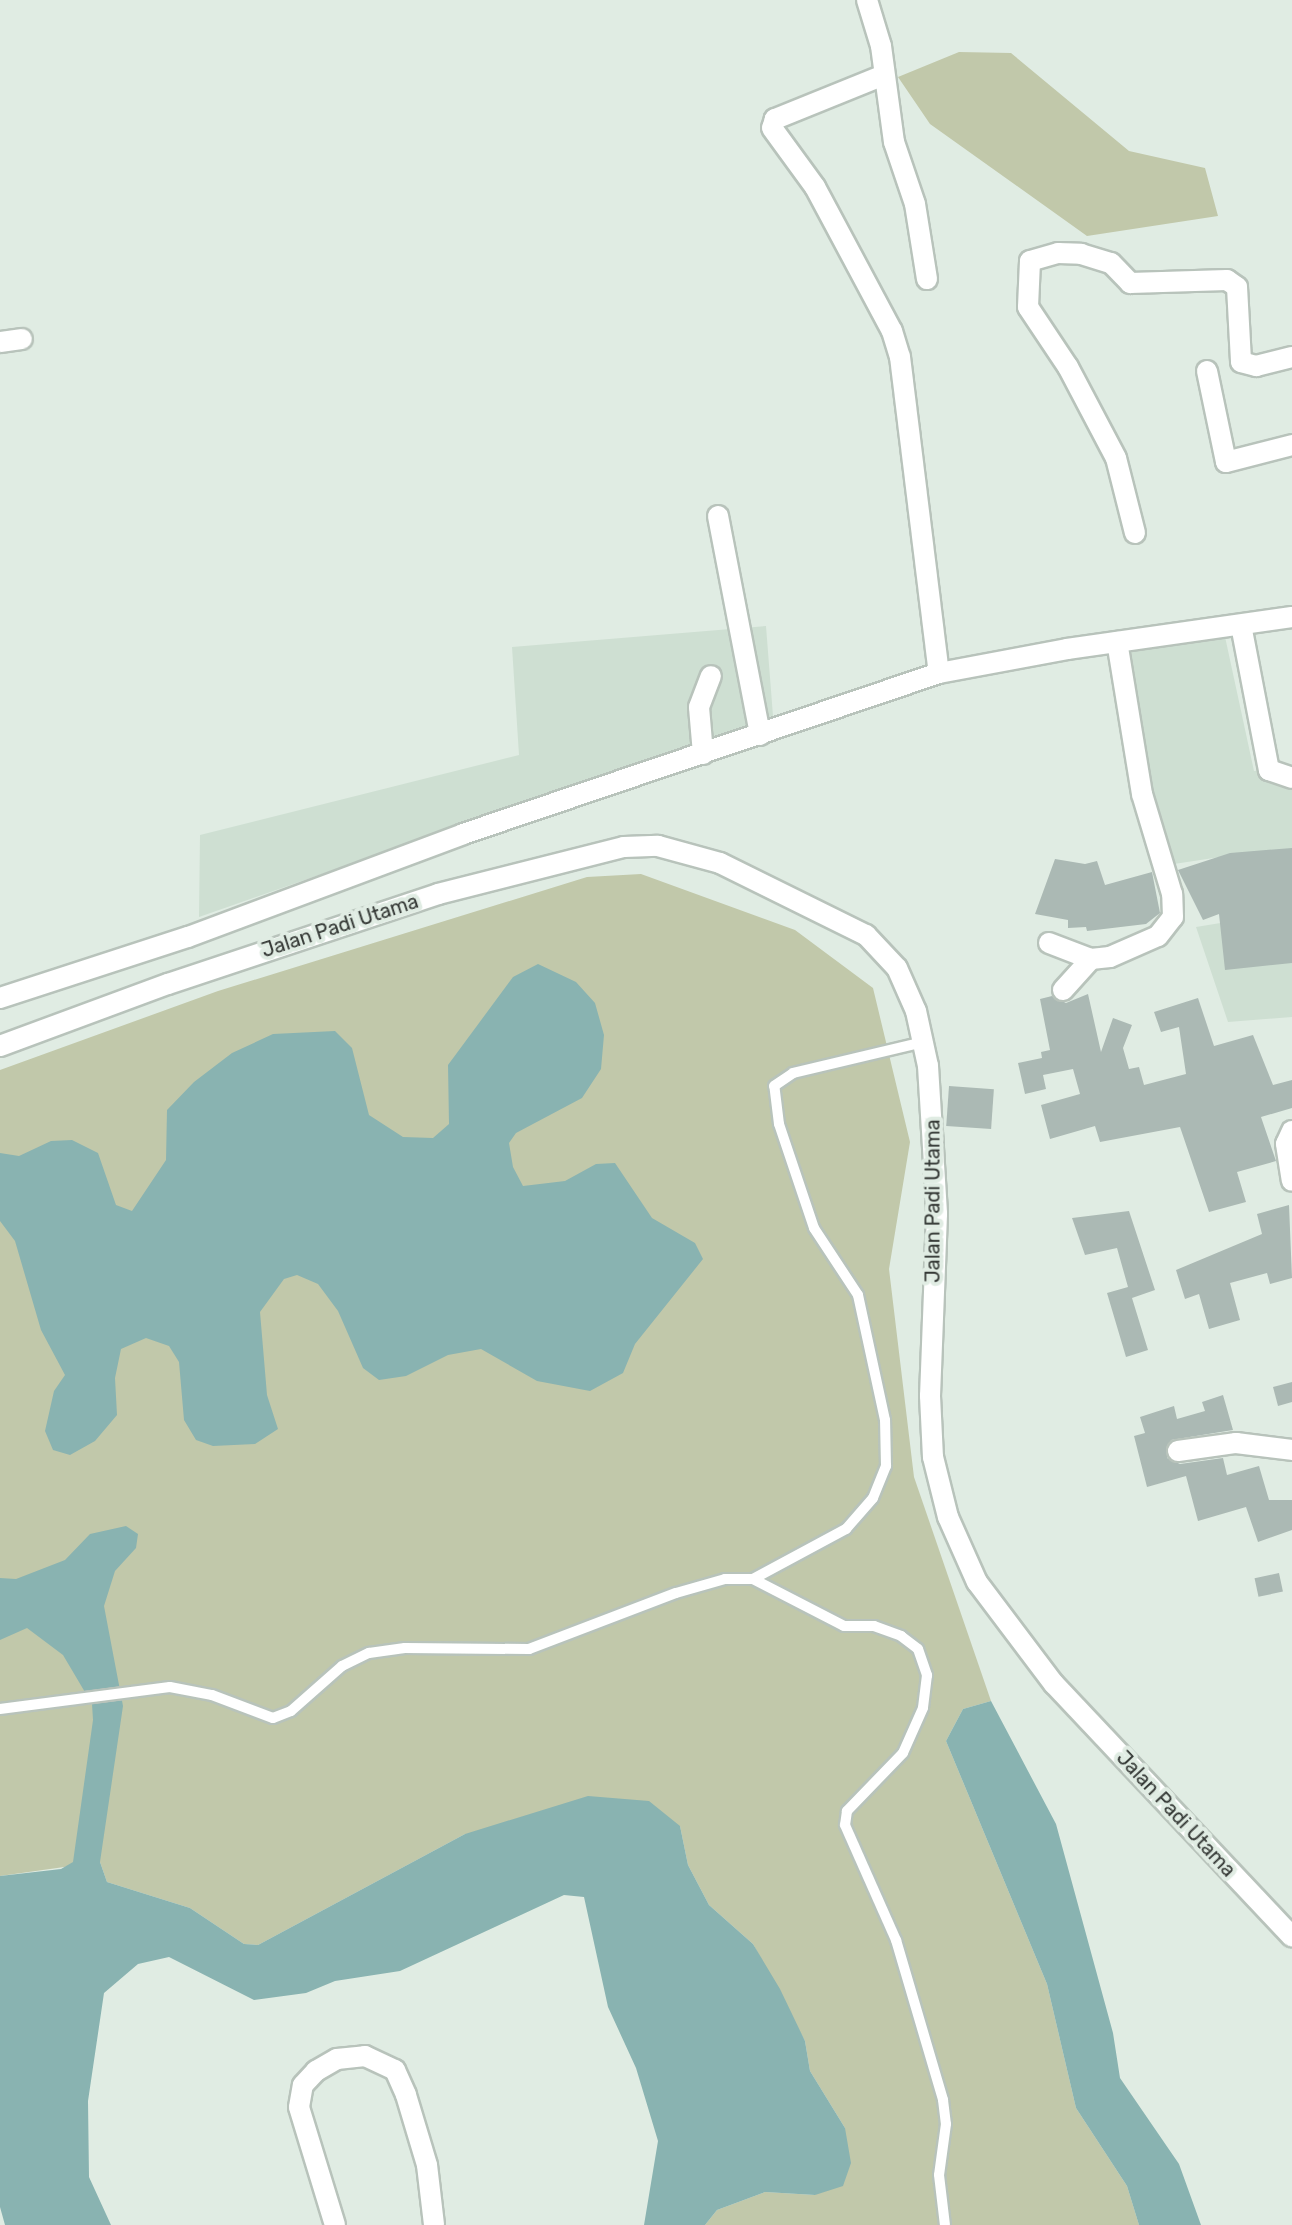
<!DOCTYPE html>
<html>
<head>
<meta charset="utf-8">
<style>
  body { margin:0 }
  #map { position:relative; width:1292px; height:2225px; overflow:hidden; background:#e0ece3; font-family:Rubik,sans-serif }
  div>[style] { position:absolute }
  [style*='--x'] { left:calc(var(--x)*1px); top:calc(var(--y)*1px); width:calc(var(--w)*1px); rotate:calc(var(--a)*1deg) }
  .built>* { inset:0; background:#cedfd2 }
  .green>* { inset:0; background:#c1c8aa }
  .water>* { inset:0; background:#89b3b1 }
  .building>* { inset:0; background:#abb9b4; transform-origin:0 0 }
  .roads { filter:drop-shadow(2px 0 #b8c3bb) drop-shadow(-2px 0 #b8c3bb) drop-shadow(0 2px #b8c3bb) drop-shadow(0 -2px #b8c3bb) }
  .service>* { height:10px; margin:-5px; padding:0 5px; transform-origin:5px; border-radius:5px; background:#fff }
  .minor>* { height:20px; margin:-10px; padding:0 10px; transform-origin:10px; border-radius:10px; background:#fff }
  span { translate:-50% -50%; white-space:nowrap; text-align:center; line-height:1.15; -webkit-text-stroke:8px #e0ece3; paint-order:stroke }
  .street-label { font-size:20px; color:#333734 }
</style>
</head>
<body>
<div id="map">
  <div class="built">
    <i style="clip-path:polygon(766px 626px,773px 716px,199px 917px,200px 835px,519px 755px,512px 647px)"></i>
    <i style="clip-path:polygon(1224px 632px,1254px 771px,1292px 768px,1292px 1017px,1228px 1022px,1196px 927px,1257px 917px,1240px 854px,1174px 864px,1112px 646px)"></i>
  </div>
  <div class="green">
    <i style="clip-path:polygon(959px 52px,1011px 53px,1129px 151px,1205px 168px,1218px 216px,1087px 236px,930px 124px,898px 77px)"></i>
    <i style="clip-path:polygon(641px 874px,795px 930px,873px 988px,910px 1142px,889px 1269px,914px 1477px,991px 1701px,963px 1709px,946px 1741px,1047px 1984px,1076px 2108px,1127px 2186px,1139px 2225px,705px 2225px,717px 2210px,765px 2192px,815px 2195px,845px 2128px,810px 2071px,805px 2041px,753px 1944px,709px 1905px,688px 1865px,680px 1826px,465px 1834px,258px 1945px,244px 1944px,190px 1908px,107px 1882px,100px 1862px,0 1876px,0 1070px,218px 991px,587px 877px)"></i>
  </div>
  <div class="water">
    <i style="clip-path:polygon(538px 964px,576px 982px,595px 1003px,604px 1035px,601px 1069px,582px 1098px,516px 1133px,509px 1143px,513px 1167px,523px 1186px,565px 1181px,596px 1164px,615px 1163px,652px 1218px,695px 1243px,703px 1259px,635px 1344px,623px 1373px,590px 1391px,537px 1381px,481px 1349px,448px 1355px,406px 1376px,379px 1380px,363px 1368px,338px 1311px,318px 1284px,297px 1275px,284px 1279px,260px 1312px,267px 1395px,278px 1429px,255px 1444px,213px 1446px,196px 1440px,184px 1420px,179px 1362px,169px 1346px,146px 1338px,121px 1349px,115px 1378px,117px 1415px,95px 1441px,70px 1455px,53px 1450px,45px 1431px,54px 1391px,65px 1375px,41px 1330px,15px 1241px,0 1221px,0 1153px,19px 1156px,51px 1141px,72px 1140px,98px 1153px,116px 1205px,132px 1211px,166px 1160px,167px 1110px,194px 1082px,232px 1053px,273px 1034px,335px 1031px,352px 1048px,369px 1115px,403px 1137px,433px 1138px,449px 1124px,448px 1065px,513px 977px)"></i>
    <i style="clip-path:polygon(126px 1526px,138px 1534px,136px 1548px,115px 1571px,104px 1606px,123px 1706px,100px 1862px,107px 1882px,190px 1908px,244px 1944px,258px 1945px,465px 1834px,588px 1796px,649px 1801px,680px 1826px,688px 1865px,709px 1905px,753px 1944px,780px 1989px,805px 2041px,810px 2071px,845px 2128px,851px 2163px,843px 2186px,815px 2195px,765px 2192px,717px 2210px,705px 2225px,644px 2225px,658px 2141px,636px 2068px,608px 2007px,584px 1897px,564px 1895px,400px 1971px,335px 1981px,306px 1993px,254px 2000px,169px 1957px,138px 1964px,104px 1993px,88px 2101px,89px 2177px,111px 2225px,5px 2225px,0 2207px,0 1876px,61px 1869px,73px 1862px,93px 1720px,92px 1704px,63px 1655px,27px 1628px,0 1640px,0 1578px,16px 1579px,65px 1560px,90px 1534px)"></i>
    <i style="clip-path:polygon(991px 1701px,1056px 1824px,1113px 2033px,1120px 2078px,1179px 2164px,1201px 2225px,1139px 2225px,1127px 2186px,1076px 2108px,1047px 1984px,946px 1741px,963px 1709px)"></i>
  </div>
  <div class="building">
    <i style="clip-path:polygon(1292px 848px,1292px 963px,1225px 970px,1219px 914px,1203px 920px,1178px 870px,1230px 853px)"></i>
    <i style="clip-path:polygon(1055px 859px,1085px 864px,1097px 861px,1105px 885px,1152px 872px,1160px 913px,1146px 924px,1087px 931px,1086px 927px,1068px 928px,1068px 920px,1035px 914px)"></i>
    <i style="clip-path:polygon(1088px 994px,1101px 1052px,1113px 1018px,1132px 1025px,1123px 1048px,1129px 1069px,1139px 1067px,1144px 1085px,1186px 1074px,1179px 1027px,1161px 1032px,1154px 1012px,1198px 998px,1214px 1046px,1253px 1035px,1273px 1085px,1292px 1080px,1292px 1108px,1261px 1117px,1276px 1161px,1237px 1172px,1246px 1202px,1209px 1212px,1180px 1127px,1100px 1142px,1095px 1126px,1050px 1139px,1041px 1105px,1080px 1094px,1073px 1069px,1043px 1075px,1046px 1089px,1025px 1094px,1018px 1063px,1042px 1058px,1041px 1052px,1050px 1050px,1040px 999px,1052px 996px,1066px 1003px)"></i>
    <i style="left:949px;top:1086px;width:45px;height:40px;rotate:4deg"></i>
    <i style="clip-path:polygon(1289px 1205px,1292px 1278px,1270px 1284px,1267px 1273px,1230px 1283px,1240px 1320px,1209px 1329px,1199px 1294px,1185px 1299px,1176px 1270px,1262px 1234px,1257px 1214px)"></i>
    <i style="clip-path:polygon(1129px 1211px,1155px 1290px,1132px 1298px,1148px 1350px,1126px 1357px,1107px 1293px,1128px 1287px,1117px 1248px,1085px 1255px,1072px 1218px)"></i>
    <i style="clip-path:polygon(1292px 1382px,1292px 1402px,1278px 1406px,1273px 1387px)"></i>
    <i style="clip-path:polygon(1223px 1395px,1233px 1430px,1171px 1440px,1167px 1458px,1180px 1464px,1223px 1458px,1227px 1475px,1259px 1466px,1269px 1500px,1292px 1500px,1292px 1530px,1258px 1542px,1246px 1507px,1198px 1521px,1186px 1476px,1147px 1487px,1134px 1436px,1145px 1433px,1140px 1417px,1174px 1406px,1177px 1419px,1205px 1411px,1202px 1402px)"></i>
    <i style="left:1279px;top:1573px;width:19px;height:25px;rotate:78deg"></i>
  </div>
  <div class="roads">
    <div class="service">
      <i style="--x:753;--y:1579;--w:102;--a:27.3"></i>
      <i style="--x:844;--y:1626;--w:30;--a:0"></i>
      <i style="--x:874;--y:1626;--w:29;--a:20"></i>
      <i style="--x:901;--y:1636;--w:21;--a:37"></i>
      <i style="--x:918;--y:1649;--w:28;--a:71"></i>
      <i style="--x:927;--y:1675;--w:33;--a:97"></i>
      <i style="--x:923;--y:1708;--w:49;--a:114"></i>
      <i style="--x:903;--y:1753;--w:81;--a:134"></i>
      <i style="--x:847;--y:1811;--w:14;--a:98"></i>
      <i style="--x:845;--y:1825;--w:126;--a:66.1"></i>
      <i style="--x:896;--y:1940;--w:167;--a:73.6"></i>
      <i style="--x:943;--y:2100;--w:24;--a:83"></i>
      <i style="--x:946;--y:2124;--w:51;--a:97.8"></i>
      <i style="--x:939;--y:2175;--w:50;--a:83.2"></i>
      <i style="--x:0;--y:1709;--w:171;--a:-7.4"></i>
      <i style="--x:170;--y:1687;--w:43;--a:10.8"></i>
      <i style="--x:212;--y:1695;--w:65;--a:20.7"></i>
      <i style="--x:273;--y:1718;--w:19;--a:-21"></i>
      <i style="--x:291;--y:1711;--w:68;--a:-41.4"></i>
      <i style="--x:342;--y:1666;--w:30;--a:-26"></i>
      <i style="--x:369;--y:1653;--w:36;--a:-8"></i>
      <i style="--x:405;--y:1648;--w:124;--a:0.5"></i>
      <i style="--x:529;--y:1649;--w:157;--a:-20.9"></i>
      <i style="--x:676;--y:1593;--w:51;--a:-15.9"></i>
      <i style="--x:725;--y:1579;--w:28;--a:0"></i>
      <i style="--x:753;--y:1579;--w:106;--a:-28.3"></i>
      <i style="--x:846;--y:1529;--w:41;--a:-48.9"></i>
      <i style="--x:873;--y:1498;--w:35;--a:-68"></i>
      <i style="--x:886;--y:1466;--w:46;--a:-91.2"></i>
      <i style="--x:885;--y:1420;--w:128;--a:-102.2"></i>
      <i style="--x:858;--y:1295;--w:80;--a:-123.3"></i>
      <i style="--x:814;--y:1228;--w:110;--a:-108.6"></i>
      <i style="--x:779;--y:1124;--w:38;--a:-97"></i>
      <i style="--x:774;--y:1086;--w:23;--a:-34"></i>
      <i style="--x:793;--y:1073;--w:134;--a:-13.4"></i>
    </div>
    <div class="minor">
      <i style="--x:867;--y:0;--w:48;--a:73.1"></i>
      <i style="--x:881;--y:46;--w:97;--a:82.3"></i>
      <i style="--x:894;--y:142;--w:65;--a:71.3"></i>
      <i style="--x:915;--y:204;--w:76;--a:80.9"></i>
      <i style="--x:884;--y:75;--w:118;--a:158"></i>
      <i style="--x:775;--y:119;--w:9;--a:108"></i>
      <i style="--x:772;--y:128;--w:73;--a:53.9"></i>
      <i style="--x:815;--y:187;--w:163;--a:61.9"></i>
      <i style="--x:892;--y:331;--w:27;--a:73"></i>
      <i style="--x:900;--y:357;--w:318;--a:83"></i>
      <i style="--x:0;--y:342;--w:22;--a:-8"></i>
      <i style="--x:1207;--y:371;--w:93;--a:78.2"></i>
      <i style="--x:1226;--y:462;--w:68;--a:-14.4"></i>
      <i style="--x:718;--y:516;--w:223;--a:79.1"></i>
      <i style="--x:1135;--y:533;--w:77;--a:-104.2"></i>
      <i style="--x:1116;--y:458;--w:103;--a:-117.8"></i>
      <i style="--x:1068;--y:367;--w:72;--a:-123.7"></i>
      <i style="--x:1028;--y:307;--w:46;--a:-87.5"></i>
      <i style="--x:1030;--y:261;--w:29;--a:-16"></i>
      <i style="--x:1058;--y:253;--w:23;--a:2"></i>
      <i style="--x:1081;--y:254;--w:31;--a:17"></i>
      <i style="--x:1111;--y:263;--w:28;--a:46"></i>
      <i style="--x:1130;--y:283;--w:97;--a:-1.8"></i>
      <i style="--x:1227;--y:280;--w:12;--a:35"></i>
      <i style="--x:1237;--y:287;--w:75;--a:86.9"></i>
      <i style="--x:1241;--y:362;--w:16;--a:15"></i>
      <i style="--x:1256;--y:366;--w:37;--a:-14"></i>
      <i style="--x:1241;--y:625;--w:148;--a:79.1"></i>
      <i style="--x:1269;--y:770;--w:24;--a:19"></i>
      <i style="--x:703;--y:754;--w:47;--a:-94.9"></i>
      <i style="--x:699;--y:707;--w:33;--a:-69"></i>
      <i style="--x:1049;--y:943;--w:45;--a:20.9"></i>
      <i style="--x:1091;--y:959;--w:19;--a:-6"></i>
      <i style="--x:1110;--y:957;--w:52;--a:-23.6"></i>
      <i style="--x:1158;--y:936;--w:24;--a:-52"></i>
      <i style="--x:1173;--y:917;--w:23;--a:-92"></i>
      <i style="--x:1172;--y:894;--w:104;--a:-106.7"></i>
      <i style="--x:1142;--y:794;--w:154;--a:-99.3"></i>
      <i style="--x:1063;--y:990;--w:42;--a:-47.9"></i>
      <i style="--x:0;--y:998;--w:198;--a:-18"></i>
      <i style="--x:188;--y:937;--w:294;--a:-20.5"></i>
      <i style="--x:463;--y:834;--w:502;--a:-18.69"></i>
      <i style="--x:939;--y:673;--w:130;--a:-10.6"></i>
      <i style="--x:1067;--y:649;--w:227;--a:-8.1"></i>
      <i style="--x:0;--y:1046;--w:179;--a:-20.3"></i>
      <i style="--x:168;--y:984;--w:285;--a:-18.4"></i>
      <i style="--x:438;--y:894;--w:192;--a:-14.2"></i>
      <i style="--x:624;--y:847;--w:34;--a:-2"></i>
      <i style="--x:658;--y:846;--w:64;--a:15.3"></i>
      <i style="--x:720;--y:863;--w:163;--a:26.3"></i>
      <i style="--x:866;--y:935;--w:45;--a:46.8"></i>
      <i style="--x:897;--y:968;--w:47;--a:66.2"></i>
      <i style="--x:916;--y:1011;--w:56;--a:77.7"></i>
      <i style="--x:928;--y:1066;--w:148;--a:86.5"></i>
      <i style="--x:937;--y:1214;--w:182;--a:92.2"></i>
      <i style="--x:930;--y:1396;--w:61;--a:87.2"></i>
      <i style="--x:933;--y:1457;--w:62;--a:76"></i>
      <i style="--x:948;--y:1517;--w:71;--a:66"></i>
      <i style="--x:977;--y:1582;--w:128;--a:53"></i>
      <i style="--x:1054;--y:1684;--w:347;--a:46.7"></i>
      <i style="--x:1292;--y:1131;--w:14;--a:115"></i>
      <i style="--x:1286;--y:1144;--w:37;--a:81"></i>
      <i style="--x:1178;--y:1451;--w:59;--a:-7.9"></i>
      <i style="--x:1236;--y:1443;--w:56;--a:7.1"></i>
      <i style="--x:335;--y:2225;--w:123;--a:-107"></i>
      <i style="--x:299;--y:2107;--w:22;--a:-80"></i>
      <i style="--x:303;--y:2085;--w:19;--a:-47"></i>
      <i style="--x:316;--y:2071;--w:24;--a:-30"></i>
      <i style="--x:337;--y:2059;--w:28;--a:-6"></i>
      <i style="--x:365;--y:2056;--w:33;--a:25"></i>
      <i style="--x:395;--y:2070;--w:27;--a:66"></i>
      <i style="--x:406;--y:2095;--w:73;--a:73.3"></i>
      <i style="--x:427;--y:2165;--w:60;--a:83.3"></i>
    </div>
  </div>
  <div class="street-label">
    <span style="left:340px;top:926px;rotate:-18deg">Jalan Padi Utama</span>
    <span style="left:933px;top:1201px;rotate:-90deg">Jalan Padi Utama</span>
    <span style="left:1176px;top:1814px;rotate:47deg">Jalan Padi Utama</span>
  </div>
</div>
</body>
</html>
